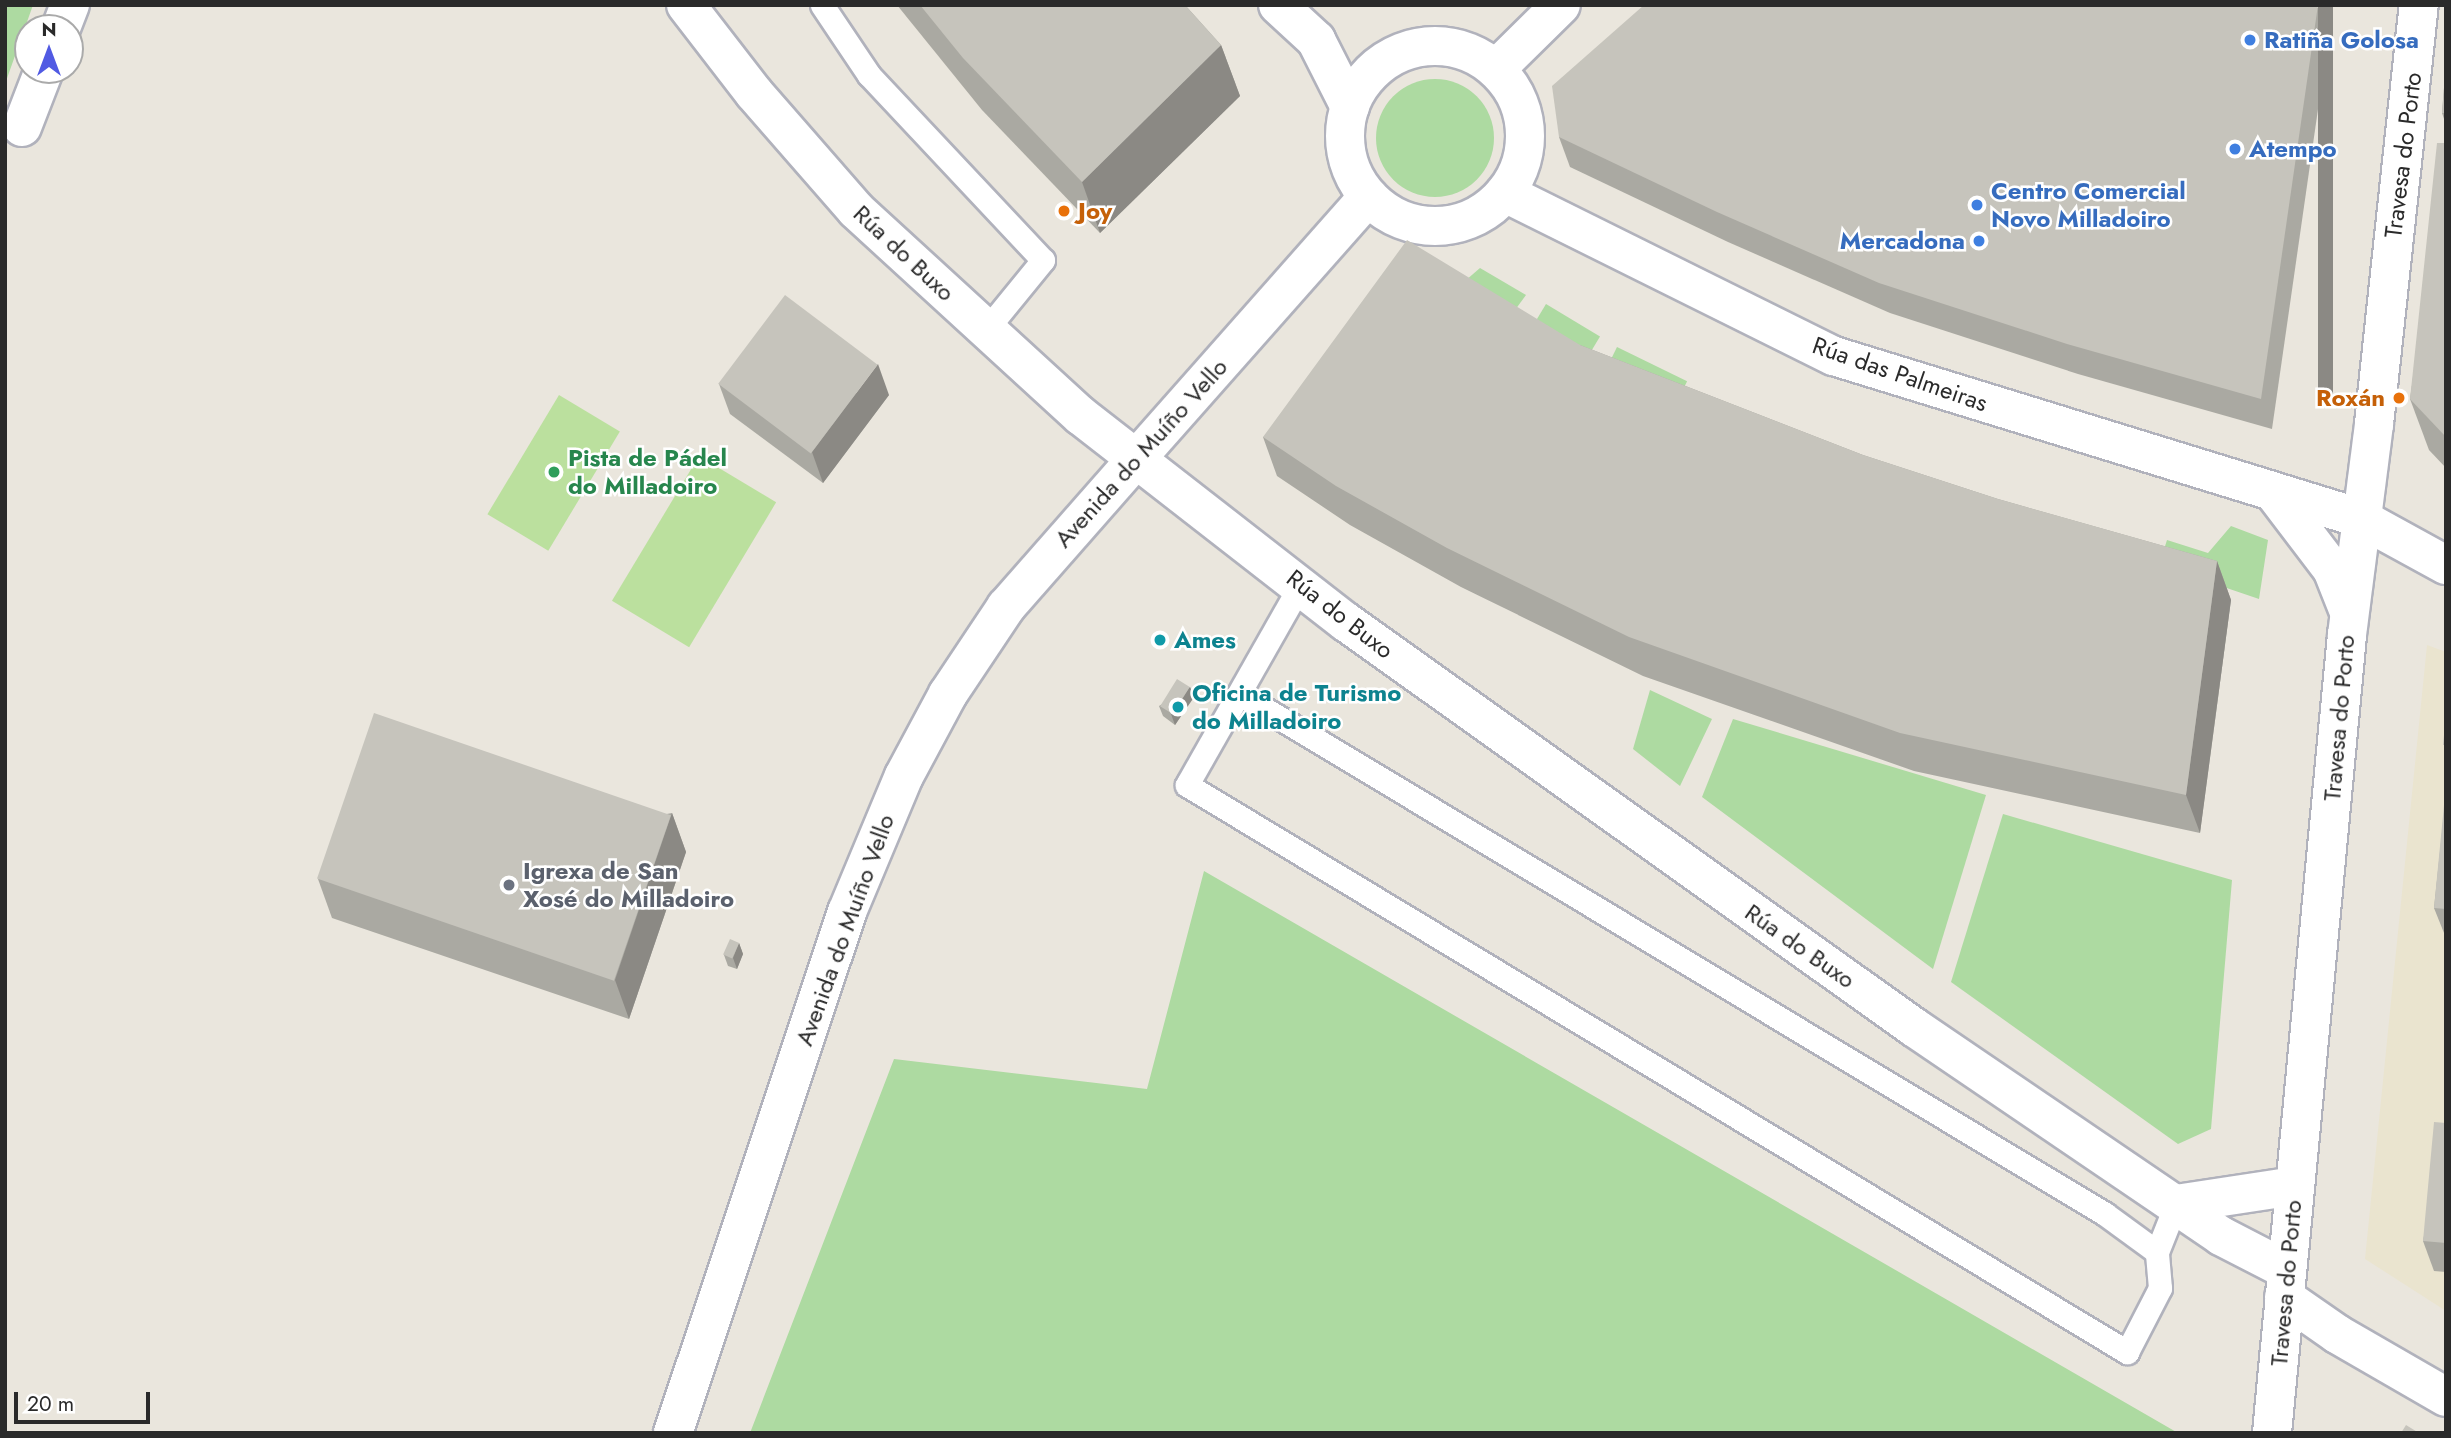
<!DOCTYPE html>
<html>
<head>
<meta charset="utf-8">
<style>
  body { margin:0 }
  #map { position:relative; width:2451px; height:1438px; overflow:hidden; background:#eae6dd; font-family:Jost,sans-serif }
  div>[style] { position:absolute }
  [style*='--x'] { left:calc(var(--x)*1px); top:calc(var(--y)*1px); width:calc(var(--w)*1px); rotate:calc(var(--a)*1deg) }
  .education>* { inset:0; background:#eae4cf }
  .green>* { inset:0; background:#addaa1; transform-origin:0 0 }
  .round { border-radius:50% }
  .pitch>* { inset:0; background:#bbe09e; transform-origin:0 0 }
  .roads { filter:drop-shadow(2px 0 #b1b2bc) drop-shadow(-2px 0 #b1b2bc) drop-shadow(0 2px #b1b2bc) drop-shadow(0 -2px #b1b2bc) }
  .lane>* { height:23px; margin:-11.5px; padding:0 11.5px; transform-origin:11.5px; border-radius:11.5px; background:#fff }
  .street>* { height:38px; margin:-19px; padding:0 19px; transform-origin:19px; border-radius:19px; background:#fff }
  .street>.ring { margin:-19px; padding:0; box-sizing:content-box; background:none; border:38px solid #fff; border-radius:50% }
  .secondary>* { height:38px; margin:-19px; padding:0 19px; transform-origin:19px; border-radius:19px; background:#fff }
  .wall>* { inset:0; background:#aaa9a2 }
  .shaded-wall>* { inset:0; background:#8b8984; transform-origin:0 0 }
  .building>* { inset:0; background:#c6c4bc; transform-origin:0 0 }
  .dots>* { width:19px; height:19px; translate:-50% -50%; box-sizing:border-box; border:4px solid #fff; border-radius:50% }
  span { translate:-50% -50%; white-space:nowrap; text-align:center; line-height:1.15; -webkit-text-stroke:5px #fff; paint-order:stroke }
  .shop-label { font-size:24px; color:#366cbe; font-weight:700 }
  .left { translate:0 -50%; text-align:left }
  .right { translate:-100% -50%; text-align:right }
  .street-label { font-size:24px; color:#2a2a2a }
  .food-label { font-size:24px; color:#c56008; font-weight:700 }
  .leisure-label { font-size:24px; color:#27864d; font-weight:700 }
  .culture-label { font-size:24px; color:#0d838f; font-weight:700 }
  .worship-label { font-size:24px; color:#5b616d; font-weight:700 }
  .frame { position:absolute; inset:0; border:7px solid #2a2a2a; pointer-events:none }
  .north { position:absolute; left:14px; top:14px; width:70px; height:70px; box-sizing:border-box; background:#fff; border:2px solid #aaa; border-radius:50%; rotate:0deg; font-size:19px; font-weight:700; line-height:28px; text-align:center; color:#2a2a2a }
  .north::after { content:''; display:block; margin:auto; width:24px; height:32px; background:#515ae3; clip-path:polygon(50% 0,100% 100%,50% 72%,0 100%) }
  .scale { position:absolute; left:14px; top:1392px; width:136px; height:32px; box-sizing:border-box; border:4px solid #2a2a2a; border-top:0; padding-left:9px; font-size:21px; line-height:24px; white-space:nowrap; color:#2a2a2a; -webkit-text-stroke:5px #fff; paint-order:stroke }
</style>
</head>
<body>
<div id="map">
  <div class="education">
    <i style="clip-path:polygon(2427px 645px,2446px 652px,2446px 1311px,2365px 1259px)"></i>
  </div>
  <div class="green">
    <i style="clip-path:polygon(5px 5px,33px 5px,5px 84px)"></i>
    <i class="round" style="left:1376px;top:79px;width:118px;height:118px"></i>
    <i style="clip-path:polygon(1480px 268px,1526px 295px,1507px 321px,1458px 287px)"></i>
    <i style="left:1546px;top:304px;width:63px;height:35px;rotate:31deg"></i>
    <i style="left:1617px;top:347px;width:78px;height:30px;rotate:26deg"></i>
    <i style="clip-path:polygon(2231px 526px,2268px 540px,2259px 599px,2159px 565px,2167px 540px,2208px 553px)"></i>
    <i style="clip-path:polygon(1650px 690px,1712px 719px,1680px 786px,1633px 749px)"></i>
    <i style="clip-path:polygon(1733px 719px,1986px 795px,1933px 969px,1702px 797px)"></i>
    <i style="clip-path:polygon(2003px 814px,2232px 880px,2211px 1129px,2178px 1144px,1951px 982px)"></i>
    <i style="clip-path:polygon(1204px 871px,2178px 1433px,750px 1433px,894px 1059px,1147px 1089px)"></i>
  </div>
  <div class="pitch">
    <i style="left:559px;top:395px;width:71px;height:139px;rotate:31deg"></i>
    <i style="left:699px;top:456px;width:90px;height:169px;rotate:31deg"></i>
  </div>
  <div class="roads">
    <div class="lane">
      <i style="--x:822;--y:5;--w:84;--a:56.1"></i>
      <i style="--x:869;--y:75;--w:254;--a:46.8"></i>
      <i style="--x:1043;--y:260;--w:90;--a:129.2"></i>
      <i style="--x:1301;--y:584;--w:231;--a:119.6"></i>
      <i style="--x:1187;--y:785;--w:1098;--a:31.1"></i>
      <i style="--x:2127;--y:1352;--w:72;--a:-62.7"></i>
      <i style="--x:2160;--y:1288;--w:36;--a:-95"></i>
      <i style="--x:2157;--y:1252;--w:52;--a:-68.4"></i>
      <i style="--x:1240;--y:694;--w:1009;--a:31.01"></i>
      <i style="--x:2105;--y:1214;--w:64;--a:36.2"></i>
    </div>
    <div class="street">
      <i style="--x:686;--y:5;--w:111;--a:52.3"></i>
      <i style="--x:754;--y:93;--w:155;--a:48.9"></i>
      <i style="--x:856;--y:210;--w:305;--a:42.5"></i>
      <i style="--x:1081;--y:416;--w:336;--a:37.9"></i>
      <i style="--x:1346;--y:622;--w:699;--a:35.51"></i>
      <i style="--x:1915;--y:1028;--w:370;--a:34.2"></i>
      <i style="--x:2221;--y:1236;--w:74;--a:27.3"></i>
      <i style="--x:1278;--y:5;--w:52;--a:42.6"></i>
      <i style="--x:1316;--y:40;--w:75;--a:63.1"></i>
      <i style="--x:61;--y:28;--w:25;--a:-69"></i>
      <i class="ring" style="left:1345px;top:46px;width:142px;height:142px"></i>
      <i style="--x:1496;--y:69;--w:91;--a:-44.6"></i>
      <i style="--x:22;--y:127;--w:61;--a:-68.9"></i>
      <i style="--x:1505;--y:193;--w:367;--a:26.4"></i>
      <i style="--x:1834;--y:356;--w:550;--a:17.12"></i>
      <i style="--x:2360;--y:518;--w:98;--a:28.7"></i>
      <i style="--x:1137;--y:458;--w:349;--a:-48.5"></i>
      <i style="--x:2274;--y:493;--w:96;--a:52.7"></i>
      <i style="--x:2332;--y:569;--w:46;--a:68.4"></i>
      <i style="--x:2176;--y:1204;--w:120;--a:-8.6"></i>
      <i style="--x:2284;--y:1297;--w:65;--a:34.9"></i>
      <i style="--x:2337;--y:1334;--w:126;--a:30"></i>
      <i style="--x:2272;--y:1433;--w:802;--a:-84.63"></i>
      <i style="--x:2347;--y:635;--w:213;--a:-82.7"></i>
      <i style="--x:2374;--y:424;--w:421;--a:-83.9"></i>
    </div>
    <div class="secondary">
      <i style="--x:673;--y:1433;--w:549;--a:-71.53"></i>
      <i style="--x:847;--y:912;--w:147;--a:-67.3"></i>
      <i style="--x:904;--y:776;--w:93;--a:-61.8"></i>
      <i style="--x:948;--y:694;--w:105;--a:-56.3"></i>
      <i style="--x:1006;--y:607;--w:198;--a:-48.7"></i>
    </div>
  </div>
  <div class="wall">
    <i style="clip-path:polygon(897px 5px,1185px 5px,1221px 45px,1240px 96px,1100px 233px,982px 110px)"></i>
    <i style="clip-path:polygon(2333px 5px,2272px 429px,2078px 374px,1890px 313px,1728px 242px,1570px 167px,1559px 137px)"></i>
    <i style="clip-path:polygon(2446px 63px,2446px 125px,2442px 113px)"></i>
    <i style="clip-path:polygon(2446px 143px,2446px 468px,2429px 450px,2410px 399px)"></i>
    <i style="clip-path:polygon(1580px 345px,1863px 455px,1998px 499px,2217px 561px,2231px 600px,2200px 833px,1914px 771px,1643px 676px,1461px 587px,1350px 525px,1277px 476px,1263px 437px)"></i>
    <i style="clip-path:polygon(719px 384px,889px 395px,823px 483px,730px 414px)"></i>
    <i style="clip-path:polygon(1190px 687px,1194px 697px,1175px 725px,1163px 716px,1159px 706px)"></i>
    <i style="clip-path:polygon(2446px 795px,2446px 938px,2434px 908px)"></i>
    <i style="clip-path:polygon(672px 813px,686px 852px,629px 1019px,332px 918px,318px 879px)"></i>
    <i style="clip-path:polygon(739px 943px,743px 954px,737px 969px,728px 966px,724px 955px)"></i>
    <i style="clip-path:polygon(2446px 1123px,2446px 1272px,2434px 1271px,2423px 1241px)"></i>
  </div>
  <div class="shaded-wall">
    <i style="left:2318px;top:5px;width:15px;height:398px"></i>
    <i style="clip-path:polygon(1221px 45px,1240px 96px,1100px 233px,1082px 182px)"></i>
    <i style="clip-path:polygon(878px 364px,889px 395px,823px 483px,812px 452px)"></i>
    <i style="clip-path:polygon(2217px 561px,2231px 600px,2200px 833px,2186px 795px)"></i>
    <i style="clip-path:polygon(1190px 687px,1194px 697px,1175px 725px,1171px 714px)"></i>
    <i style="clip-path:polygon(672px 813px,686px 852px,629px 1019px,615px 980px)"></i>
    <i style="clip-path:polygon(739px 943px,743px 954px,737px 969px,733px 958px)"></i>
  </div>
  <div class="building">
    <i style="clip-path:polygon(920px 5px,1185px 5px,1221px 45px,1082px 182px,963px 58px)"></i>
    <i style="clip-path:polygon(1644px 5px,2318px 5px,2261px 399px,2067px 344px,1879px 283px,1717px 212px,1559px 137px,1552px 86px)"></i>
    <i style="clip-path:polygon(2446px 63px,2446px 113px,2442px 113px)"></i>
    <i style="clip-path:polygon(2437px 143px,2446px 143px,2446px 437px,2410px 399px)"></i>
    <i style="clip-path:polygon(1407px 240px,1580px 345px,1863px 455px,1998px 499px,2217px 561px,2186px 795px,1900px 733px,1629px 637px,1447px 548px,1336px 486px,1263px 437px)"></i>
    <i style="left:785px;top:295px;width:116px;height:111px;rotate:37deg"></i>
    <i style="left:1177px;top:679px;width:15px;height:32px;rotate:32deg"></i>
    <i style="left:374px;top:713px;width:314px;height:175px;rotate:19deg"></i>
    <i style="clip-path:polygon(2446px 716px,2446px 745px,2443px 745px)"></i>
    <i style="clip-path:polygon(2445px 795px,2446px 795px,2446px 909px,2434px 908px)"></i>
    <i style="left:730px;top:939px;width:10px;height:17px;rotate:24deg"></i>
    <i style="clip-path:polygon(2434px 1122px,2446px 1123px,2446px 1243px,2423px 1241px)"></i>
    <i style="clip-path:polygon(2406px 1425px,2419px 1433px,2401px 1433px)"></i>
  </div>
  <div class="dots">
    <i style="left:2250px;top:40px;background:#3f7fe0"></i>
    <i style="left:2235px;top:149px;background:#3f7fe0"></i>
    <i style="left:1977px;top:205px;background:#3f7fe0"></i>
    <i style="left:1064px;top:211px;background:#e8710a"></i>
    <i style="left:1979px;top:241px;background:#3f7fe0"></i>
    <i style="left:2399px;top:398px;background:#e8710a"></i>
    <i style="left:554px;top:472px;background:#2e9e5b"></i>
    <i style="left:1160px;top:640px;background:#0f9aa8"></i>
    <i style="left:1178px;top:707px;background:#0f9aa8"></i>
    <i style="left:509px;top:885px;background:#6b7280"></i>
  </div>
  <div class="shop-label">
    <span class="left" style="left:2264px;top:40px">Ratiña Golosa</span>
    <span class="left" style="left:2249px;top:149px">Atempo</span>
    <span class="left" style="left:1991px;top:205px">Centro Comercial<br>Novo Milladoiro</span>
    <span class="right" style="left:1965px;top:241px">Mercadona</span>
  </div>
  <div class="street-label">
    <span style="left:2403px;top:155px;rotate:-83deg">Travesa do Porto</span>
    <span style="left:904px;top:253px;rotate:43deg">Rúa do Buxo</span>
    <span style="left:1900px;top:374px;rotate:19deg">Rúa das Palmeiras</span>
    <span style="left:1141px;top:453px;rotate:-48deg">Avenida do Muíño Vello</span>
    <span style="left:1340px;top:614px;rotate:38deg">Rúa do Buxo</span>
    <span style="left:2339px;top:718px;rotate:-85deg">Travesa do Porto</span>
    <span style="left:845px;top:930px;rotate:-70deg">Avenida do Muíño Vello</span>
    <span style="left:1800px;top:946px;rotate:35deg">Rúa do Buxo</span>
    <span style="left:2286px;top:1283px;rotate:-85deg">Travesa do Porto</span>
  </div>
  <div class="food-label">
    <span class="left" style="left:1078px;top:211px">Joy</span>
    <span class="right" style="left:2385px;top:398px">Roxán</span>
  </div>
  <div class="leisure-label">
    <span class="left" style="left:568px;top:472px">Pista de Pádel<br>do Milladoiro</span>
  </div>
  <div class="culture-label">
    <span class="left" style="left:1174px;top:640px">Ames</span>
    <span class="left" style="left:1192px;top:707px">Oficina de Turismo<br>do Milladoiro</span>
  </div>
  <div class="worship-label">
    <span class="left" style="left:523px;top:885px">Igrexa de San<br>Xosé do Milladoiro</span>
  </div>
  <div class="frame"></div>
  <div class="north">N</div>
  <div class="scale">20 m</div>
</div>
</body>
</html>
